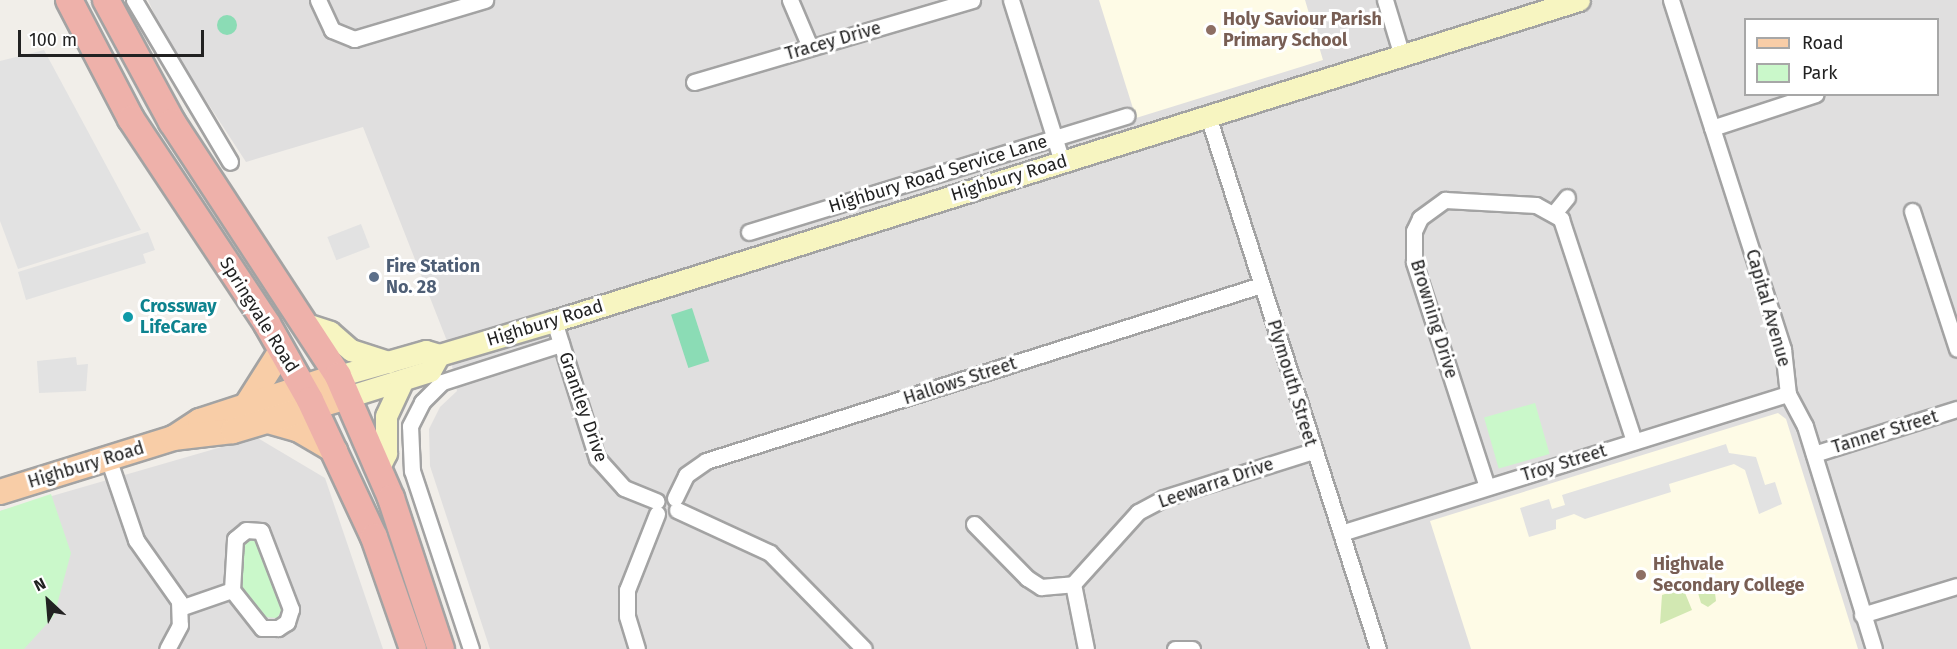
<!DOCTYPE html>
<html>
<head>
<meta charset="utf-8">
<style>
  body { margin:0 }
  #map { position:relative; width:1957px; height:649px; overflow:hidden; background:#f1eee9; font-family:"Fira Sans",sans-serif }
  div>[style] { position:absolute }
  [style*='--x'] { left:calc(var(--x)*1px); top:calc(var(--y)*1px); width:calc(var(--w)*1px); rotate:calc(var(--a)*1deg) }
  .residential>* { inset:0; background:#e0dfdf }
  .education>* { inset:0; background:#fefbe6 }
  .grass>* { inset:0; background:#d2e8b2 }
  .park>* { inset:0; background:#caf8ca; transform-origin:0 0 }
  .pitch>* { inset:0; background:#8bdcb5; transform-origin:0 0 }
  .round { border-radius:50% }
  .parking>* { inset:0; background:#e2e2e2; transform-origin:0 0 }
  .roads { filter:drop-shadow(2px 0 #a3a3a3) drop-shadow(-2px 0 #a3a3a3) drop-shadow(0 2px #a3a3a3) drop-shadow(0 -2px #a3a3a3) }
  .minor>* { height:15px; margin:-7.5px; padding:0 7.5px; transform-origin:7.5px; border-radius:7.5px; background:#fff }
  .secondary>* { height:21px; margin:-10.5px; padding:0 10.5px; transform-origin:10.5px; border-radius:10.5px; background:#f7f5c1 }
  .primary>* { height:24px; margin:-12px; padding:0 12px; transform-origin:12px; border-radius:12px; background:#f8cda7 }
  .trunk>* { height:26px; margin:-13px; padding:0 13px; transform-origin:13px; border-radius:13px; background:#eeb1aa }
  .dots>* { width:16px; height:16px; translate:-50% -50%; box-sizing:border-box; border:3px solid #fff; border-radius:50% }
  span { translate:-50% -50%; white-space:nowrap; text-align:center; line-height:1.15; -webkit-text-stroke:6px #fff; paint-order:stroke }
  .education-label { font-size:18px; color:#785e54; font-weight:700 }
  .left { translate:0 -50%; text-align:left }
  .street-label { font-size:18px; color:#222 }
  .service-label { font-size:18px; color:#4e5e75; font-weight:700 }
  .culture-label { font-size:18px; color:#0d838f; font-weight:700 }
  .legend { position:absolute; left:1744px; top:18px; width:195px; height:78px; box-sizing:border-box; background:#fff; border:2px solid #a7a7a7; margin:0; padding:8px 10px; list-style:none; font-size:18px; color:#222 }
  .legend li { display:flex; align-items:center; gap:12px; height:30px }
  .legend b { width:30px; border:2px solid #a7a7a7 }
  .north { position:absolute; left:18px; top:571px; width:60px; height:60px; -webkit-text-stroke:4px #fff; paint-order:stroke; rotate:334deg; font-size:16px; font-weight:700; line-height:24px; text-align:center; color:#222 }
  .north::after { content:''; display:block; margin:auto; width:21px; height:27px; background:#222; clip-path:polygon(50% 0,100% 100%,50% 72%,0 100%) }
  .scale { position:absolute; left:18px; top:30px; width:186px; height:27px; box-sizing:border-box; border:3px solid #222; border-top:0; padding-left:8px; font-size:18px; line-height:21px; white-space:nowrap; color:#222; -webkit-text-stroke:4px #fff; paint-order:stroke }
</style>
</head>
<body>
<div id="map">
  <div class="residential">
    <i style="clip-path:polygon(evenodd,148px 0,1957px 0,1957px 649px,490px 649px,430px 466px,429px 429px,440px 407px,457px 391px,447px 341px,363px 127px,246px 162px,164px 36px,148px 0,1746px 20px,1938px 20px,1938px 94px,1746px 94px,1746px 20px)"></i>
    <i style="clip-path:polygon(256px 437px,325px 478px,383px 649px,0 649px,0 511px)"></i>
  </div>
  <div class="education">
    <i style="clip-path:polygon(1099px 0,1305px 0,1323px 60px,1136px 118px)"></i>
    <i style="clip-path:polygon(1778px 413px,1786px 419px,1858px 649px,1471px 649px,1430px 521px)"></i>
  </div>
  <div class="grass">
    <i style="clip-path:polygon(1713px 577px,1716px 601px,1708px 607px,1701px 603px,1695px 583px)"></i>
    <i style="clip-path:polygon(1683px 588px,1692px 610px,1660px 624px,1662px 595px)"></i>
  </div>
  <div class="park">
    <i style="left:1535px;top:403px;width:53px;height:53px;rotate:74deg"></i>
    <i style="clip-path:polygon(51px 494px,71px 553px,54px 616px,24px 649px,0 649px,0 511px)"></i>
    <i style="clip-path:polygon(249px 540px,260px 541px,283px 608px,277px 618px,265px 617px,239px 584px,240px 547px)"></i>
  </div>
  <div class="pitch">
    <i class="round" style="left:217px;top:15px;width:20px;height:20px"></i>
    <i style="left:692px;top:308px;width:56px;height:22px;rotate:72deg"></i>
  </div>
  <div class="parking">
    <i style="clip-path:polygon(44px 50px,141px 230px,18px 269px,0 221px,0 61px)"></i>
    <i style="left:361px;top:224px;width:25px;height:36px;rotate:69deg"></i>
    <i style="clip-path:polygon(148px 232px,155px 250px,143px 254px,146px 263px,26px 300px,18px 272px)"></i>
    <i style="clip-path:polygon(76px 357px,77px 365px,88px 364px,86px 391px,39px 393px,37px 361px)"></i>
    <i style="clip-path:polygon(1726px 444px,1729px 453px,1756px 457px,1765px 485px,1775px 482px,1782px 504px,1759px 514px,1745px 470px,1734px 464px,1669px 484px,1671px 492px,1585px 519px,1574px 514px,1556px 520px,1556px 529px,1529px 537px,1520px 508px,1549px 499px,1552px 509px,1565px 505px,1562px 495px)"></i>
  </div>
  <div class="roads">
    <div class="minor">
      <i style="--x:134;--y:0;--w:188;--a:59.3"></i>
      <i style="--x:318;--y:0;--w:33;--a:65"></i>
      <i style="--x:332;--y:30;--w:24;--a:22"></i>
      <i style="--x:354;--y:39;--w:137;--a:-16.6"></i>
      <i style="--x:790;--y:0;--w:51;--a:66.9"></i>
      <i style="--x:1011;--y:0;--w:170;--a:72.5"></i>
      <i style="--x:1385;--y:0;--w:59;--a:73.1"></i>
      <i style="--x:1671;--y:0;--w:367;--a:72.2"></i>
      <i style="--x:1783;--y:349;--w:45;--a:83.7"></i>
      <i style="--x:1788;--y:394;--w:36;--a:62"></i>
      <i style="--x:1805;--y:426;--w:233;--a:72.8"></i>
      <i style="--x:694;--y:82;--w:290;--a:-16.4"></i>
      <i style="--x:1208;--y:116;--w:559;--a:72.31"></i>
      <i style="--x:1712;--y:128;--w:109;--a:-18.1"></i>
      <i style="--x:1912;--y:211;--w:145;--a:71.9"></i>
      <i style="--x:1555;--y:212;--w:19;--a:-51"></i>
      <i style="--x:749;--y:232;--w:395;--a:-17.1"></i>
      <i style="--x:554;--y:321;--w:144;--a:72.6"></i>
      <i style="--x:597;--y:458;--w:40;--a:48"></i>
      <i style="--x:624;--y:488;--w:35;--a:22"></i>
      <i style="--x:1814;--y:454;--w:150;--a:-17.5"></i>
      <i style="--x:108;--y:458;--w:87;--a:71.1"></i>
      <i style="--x:136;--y:540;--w:75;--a:54.8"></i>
      <i style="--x:179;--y:601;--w:24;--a:88"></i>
      <i style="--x:180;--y:625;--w:27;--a:118"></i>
      <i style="--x:1487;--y:487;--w:237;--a:-108"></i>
      <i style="--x:1414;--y:262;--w:31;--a:-90"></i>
      <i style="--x:1414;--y:231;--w:14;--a:-65"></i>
      <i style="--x:1420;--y:218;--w:31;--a:-36"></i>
      <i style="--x:1445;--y:200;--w:91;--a:3.1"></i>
      <i style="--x:1536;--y:205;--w:29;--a:29"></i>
      <i style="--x:1561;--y:219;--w:234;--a:71.8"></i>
      <i style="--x:675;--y:498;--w:25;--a:-64"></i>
      <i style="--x:686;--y:475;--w:24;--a:-35"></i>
      <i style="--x:706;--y:461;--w:582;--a:-17.59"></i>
      <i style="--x:677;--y:510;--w:102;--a:24.8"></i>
      <i style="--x:770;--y:553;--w:134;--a:45.6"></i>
      <i style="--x:974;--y:524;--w:76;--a:45.5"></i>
      <i style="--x:1027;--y:578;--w:17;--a:33"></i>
      <i style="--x:1041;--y:587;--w:32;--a:-5"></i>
      <i style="--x:246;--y:530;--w:15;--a:4"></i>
      <i style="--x:261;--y:531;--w:84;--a:69"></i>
      <i style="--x:291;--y:609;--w:14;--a:107"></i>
      <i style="--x:287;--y:622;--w:11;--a:146"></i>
      <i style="--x:278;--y:628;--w:16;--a:180"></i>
      <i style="--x:262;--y:628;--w:48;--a:-128.3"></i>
      <i style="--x:232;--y:590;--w:51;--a:-86.6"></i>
      <i style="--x:235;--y:539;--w:14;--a:-39"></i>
      <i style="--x:1341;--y:533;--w:468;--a:-17.3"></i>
      <i style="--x:180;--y:608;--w:55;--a:-19.1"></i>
      <i style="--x:1862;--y:615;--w:99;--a:-17"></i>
      <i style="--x:471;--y:649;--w:188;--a:-108.3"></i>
      <i style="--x:412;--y:471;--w:45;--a:-92.5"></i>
      <i style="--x:410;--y:426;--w:27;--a:-63"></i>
      <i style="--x:422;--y:402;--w:28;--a:-45"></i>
      <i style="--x:442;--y:382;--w:125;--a:-17.7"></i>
      <i style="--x:637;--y:649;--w:34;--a:-107"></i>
      <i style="--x:627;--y:616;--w:26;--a:-90"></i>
      <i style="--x:627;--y:590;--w:82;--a:-68.5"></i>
      <i style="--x:1086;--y:649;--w:66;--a:-101.3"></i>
      <i style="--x:1073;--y:584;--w:97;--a:-47.9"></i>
      <i style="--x:1138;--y:512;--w:30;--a:-28"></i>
      <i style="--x:1164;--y:498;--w:156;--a:-17.5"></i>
      <i style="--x:1175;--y:649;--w:17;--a:0"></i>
    </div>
    <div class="secondary">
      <i style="--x:309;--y:325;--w:22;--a:18"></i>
      <i style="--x:330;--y:332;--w:28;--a:41"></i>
      <i style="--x:351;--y:350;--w:39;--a:18"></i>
      <i style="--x:338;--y:376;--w:91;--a:-15.9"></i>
      <i style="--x:426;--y:351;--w:14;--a:17"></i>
      <i style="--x:439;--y:355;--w:120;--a:-16.5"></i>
      <i style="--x:554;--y:321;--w:1074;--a:-17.39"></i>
      <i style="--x:347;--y:397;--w:87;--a:-17.4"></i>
      <i style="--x:430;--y:371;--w:18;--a:-61"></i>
      <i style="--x:379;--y:467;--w:16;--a:-63"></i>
      <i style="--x:386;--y:453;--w:37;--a:-90"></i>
      <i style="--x:386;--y:416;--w:40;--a:-65"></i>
    </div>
    <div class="primary">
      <i style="--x:246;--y:406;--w:67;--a:-57.7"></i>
      <i style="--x:268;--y:421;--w:32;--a:16"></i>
      <i style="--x:299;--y:430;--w:42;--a:30.3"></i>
      <i style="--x:175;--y:437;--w:30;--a:-33"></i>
      <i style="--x:200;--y:421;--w:145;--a:-18.1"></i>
      <i style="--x:0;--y:492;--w:181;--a:-17.3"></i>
      <i style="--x:173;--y:438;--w:60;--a:-6.7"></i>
      <i style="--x:233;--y:431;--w:119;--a:-16.6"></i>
    </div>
    <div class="trunk">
      <i style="--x:69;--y:0;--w:134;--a:62.5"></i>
      <i style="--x:131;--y:119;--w:246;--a:56.4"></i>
      <i style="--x:267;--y:324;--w:87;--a:60.5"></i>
      <i style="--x:310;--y:400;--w:151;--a:65"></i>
      <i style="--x:374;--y:537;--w:119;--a:70.8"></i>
      <i style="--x:106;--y:0;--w:139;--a:61.6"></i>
      <i style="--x:172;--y:122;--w:303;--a:56.8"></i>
      <i style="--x:338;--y:376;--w:133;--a:66.5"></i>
      <i style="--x:391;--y:498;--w:159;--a:71.7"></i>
    </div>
  </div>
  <div class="dots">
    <i style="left:1211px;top:30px;background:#8d6e63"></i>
    <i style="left:374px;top:277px;background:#5c6f8a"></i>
    <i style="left:128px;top:317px;background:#0f9aa8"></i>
    <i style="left:1641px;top:575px;background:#8d6e63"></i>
  </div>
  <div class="education-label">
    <span class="left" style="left:1223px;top:30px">Holy Saviour Parish<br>Primary School</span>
    <span class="left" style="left:1653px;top:575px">Highvale<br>Secondary College</span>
  </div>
  <div class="street-label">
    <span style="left:833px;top:41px;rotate:-16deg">Tracey Drive</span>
    <span style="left:938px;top:174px;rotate:-17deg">Highbury Road Service Lane</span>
    <span style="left:1009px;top:178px;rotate:-17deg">Highbury Road</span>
    <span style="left:1768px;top:308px;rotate:74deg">Capital Avenue</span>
    <span style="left:259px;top:315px;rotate:58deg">Springvale Road</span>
    <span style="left:1434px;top:319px;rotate:73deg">Browning Drive</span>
    <span style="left:545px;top:323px;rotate:-17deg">Highbury Road</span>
    <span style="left:960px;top:381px;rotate:-18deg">Hallows Street</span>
    <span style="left:1292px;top:383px;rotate:73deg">Plymouth Street</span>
    <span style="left:583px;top:407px;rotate:71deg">Grantley Drive</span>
    <span style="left:1885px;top:432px;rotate:-17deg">Tanner Street</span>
    <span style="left:1564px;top:463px;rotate:-17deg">Troy Street</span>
    <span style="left:86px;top:465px;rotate:-17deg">Highbury Road</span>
    <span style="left:1216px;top:483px;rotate:-19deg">Leewarra Drive</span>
  </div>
  <div class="service-label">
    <span class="left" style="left:386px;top:277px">Fire Station<br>No. 28</span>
  </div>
  <div class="culture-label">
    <span class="left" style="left:140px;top:317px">Crossway<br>LifeCare</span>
  </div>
  <ul class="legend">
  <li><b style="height:8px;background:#f8cda7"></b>Road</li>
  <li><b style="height:16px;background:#caf8ca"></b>Park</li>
  </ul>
  <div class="north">N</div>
  <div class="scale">100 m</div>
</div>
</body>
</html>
